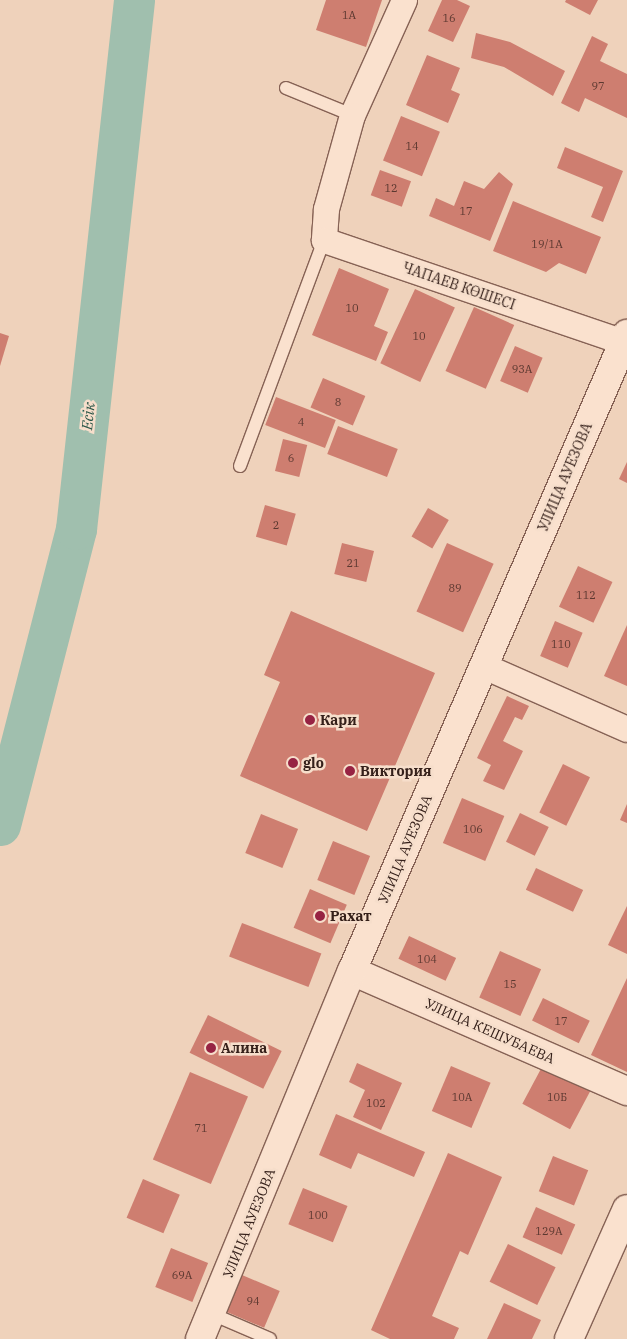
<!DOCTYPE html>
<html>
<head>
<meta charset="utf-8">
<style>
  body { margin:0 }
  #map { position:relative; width:627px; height:1339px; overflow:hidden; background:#efd2bb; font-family:"IBM Plex Serif",serif }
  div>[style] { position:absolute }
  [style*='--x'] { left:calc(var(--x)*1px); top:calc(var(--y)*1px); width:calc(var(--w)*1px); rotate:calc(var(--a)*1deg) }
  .river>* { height:41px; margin:-20.5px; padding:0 20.5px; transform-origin:20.5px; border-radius:20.5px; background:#a0bfae }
  .building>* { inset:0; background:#ce7e70; transform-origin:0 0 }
  .roads { filter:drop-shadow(1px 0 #866255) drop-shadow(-1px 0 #866255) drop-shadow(0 1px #866255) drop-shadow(0 -1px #866255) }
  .service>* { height:12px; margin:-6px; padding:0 6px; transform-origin:6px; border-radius:6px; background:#fae1ce }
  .minor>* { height:25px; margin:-12.5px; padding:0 12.5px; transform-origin:12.5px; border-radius:12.5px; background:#fae1ce }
  .tertiary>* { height:28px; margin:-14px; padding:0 14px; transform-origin:14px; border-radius:14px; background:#fae1ce }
  .dots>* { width:14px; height:14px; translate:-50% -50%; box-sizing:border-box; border:2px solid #f6decb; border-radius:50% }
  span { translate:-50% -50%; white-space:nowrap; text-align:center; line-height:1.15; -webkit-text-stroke:5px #f6decb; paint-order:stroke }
  .number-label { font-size:11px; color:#5b3830 }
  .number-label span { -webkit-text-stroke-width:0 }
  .street-label { font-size:14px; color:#35201a }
  .poi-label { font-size:14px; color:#35201a; font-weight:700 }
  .left { translate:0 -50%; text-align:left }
  .water-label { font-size:15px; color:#295547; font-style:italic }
</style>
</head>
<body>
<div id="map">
  <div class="river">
    <i style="--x:0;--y:825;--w:306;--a:-75.6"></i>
    <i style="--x:76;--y:529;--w:532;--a:-83.74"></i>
  </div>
  <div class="building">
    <i style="clip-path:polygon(326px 0,382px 0,366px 47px,316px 30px)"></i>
    <i style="clip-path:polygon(442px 0,457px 0,470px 6px,453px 42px,428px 31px)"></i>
    <i style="clip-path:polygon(566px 0,598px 0,590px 15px,565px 2px)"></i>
    <i style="clip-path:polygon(476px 33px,510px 42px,565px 71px,553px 96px,504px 67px,471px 58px)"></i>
    <i style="clip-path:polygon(592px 36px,608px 44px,600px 61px,627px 74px,627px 118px,585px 98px,579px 112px,561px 103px)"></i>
    <i style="clip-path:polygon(427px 55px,460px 68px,451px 90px,460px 94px,448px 123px,406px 105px)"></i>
    <i style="left:401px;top:116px;width:42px;height:48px;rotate:22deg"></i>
    <i style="clip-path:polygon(565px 147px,623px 171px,603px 222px,591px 217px,603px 187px,557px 168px)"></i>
    <i style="left:380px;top:170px;width:33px;height:27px;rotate:20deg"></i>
    <i style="clip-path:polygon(499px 172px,513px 184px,490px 241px,429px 216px,436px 198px,454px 206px,464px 181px,484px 189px)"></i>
    <i style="clip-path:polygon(513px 201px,601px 237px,586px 274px,559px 263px,546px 272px,493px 251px)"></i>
    <i style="clip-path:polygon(339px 268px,389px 289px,374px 326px,388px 332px,376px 361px,312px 335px)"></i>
    <i style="left:415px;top:289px;width:44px;height:82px;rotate:25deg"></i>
    <i style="left:474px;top:307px;width:44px;height:70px;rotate:24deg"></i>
    <i style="clip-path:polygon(0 333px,9px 336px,0 366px)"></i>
    <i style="left:515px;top:346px;width:30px;height:38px;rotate:23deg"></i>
    <i style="left:323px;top:378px;width:46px;height:32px;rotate:23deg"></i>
    <i style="left:276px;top:397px;width:64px;height:30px;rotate:21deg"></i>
    <i style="left:338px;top:426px;width:64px;height:30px;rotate:21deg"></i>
    <i style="left:283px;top:439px;width:25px;height:33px;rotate:14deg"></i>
    <i style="clip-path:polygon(627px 462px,627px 483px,619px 479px)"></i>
    <i style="left:265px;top:505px;width:32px;height:33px;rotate:16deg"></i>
    <i style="left:428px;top:508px;width:24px;height:33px;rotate:30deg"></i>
    <i style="left:342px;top:543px;width:33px;height:32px;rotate:14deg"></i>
    <i style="left:447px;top:543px;width:51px;height:75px;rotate:24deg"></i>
    <i style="left:578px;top:566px;width:38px;height:45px;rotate:25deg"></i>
    <i style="clip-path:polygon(291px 611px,435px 673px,367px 831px,240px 776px,280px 682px,264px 675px)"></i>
    <i style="left:555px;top:621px;width:30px;height:38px;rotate:23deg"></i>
    <i style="clip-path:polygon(627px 625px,627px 686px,604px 676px)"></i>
    <i style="clip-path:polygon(507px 696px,529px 706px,522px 720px,515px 717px,503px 741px,523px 751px,504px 790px,483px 781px,491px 765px,477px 758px)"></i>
    <i style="left:563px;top:764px;width:30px;height:54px;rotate:26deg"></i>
    <i style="left:462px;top:798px;width:46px;height:49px;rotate:23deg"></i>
    <i style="clip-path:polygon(627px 804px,627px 823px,620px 820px)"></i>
    <i style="left:520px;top:813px;width:32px;height:32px;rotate:26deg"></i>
    <i style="left:261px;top:814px;width:40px;height:42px;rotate:22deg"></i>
    <i style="left:333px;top:841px;width:40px;height:42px;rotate:22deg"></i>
    <i style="left:536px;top:868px;width:52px;height:24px;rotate:25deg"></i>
    <i style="left:310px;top:889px;width:40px;height:42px;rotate:23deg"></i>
    <i style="clip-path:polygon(627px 906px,627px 954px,608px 945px)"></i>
    <i style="left:242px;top:923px;width:85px;height:36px;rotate:21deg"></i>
    <i style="left:409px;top:936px;width:52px;height:25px;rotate:25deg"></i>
    <i style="left:500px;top:951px;width:45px;height:51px;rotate:24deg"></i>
    <i style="clip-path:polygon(627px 978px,627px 1072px,591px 1055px)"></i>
    <i style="left:543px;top:998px;width:52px;height:25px;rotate:26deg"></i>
    <i style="left:208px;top:1015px;width:82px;height:42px;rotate:26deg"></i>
    <i style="clip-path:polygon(357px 1063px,402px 1083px,381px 1130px,353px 1117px,365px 1090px,349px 1082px)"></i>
    <i style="left:543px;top:1065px;width:54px;height:44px;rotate:28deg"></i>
    <i style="left:451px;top:1066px;width:43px;height:49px;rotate:23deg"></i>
    <i style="left:190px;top:1072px;width:63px;height:95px;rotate:23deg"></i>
    <i style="clip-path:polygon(336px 1114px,425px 1152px,414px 1177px,358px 1153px,351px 1169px,319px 1155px)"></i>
    <i style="clip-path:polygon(448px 1153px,502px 1177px,468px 1255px,460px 1251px,432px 1316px,459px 1328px,454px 1339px,390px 1339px,371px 1330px)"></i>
    <i style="left:553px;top:1156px;width:38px;height:38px;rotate:22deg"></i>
    <i style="left:143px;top:1179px;width:40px;height:42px;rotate:23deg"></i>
    <i style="left:303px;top:1188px;width:48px;height:39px;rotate:22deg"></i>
    <i style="left:536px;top:1207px;width:43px;height:33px;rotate:24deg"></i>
    <i style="left:508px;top:1244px;width:53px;height:42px;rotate:26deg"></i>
    <i style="left:171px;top:1248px;width:40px;height:42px;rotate:22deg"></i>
    <i style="left:242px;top:1275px;width:41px;height:40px;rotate:23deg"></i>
    <i style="clip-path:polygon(504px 1303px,541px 1320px,532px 1339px,487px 1339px)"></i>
  </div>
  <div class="roads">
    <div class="service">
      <i style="--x:286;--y:88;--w:71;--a:22.2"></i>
      <i style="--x:240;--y:466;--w:241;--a:-69.6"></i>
      <i style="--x:212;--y:1314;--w:63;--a:23.3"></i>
    </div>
    <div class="minor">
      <i style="--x:404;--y:0;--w:126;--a:114.3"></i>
      <i style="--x:352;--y:115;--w:98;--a:105.5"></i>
      <i style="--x:326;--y:209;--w:31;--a:94"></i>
      <i style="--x:324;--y:240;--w:316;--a:18.8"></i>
      <i style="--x:484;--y:666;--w:156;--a:23.8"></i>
    </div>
    <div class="tertiary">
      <i style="--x:352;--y:971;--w:300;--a:23.6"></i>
      <i style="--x:200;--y:1339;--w:398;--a:-67.6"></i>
      <i style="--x:352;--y:971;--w:694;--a:-66.65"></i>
      <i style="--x:569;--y:1339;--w:142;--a:-66"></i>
    </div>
  </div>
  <div class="dots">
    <i style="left:310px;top:720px;background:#972343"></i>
    <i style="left:293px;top:763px;background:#972343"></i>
    <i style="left:350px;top:771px;background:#972343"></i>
    <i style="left:320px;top:916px;background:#972343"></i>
    <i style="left:211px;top:1048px;background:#972343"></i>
  </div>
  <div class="number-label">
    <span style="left:349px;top:15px">1А</span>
    <span style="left:449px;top:18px">16</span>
    <span style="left:598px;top:86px">97</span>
    <span style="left:412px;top:146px">14</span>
    <span style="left:391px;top:188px">12</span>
    <span style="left:466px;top:211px">17</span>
    <span style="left:547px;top:244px">19/1А</span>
    <span style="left:352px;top:308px">10</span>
    <span style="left:419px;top:336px">10</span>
    <span style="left:522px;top:369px">93А</span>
    <span style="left:338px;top:402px">8</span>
    <span style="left:301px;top:422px">4</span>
    <span style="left:291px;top:458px">6</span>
    <span style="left:276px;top:525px">2</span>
    <span style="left:353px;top:563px">21</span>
    <span style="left:455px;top:588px">89</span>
    <span style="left:586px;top:595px">112</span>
    <span style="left:561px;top:644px">110</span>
    <span style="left:473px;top:829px">106</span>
    <span style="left:427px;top:959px">104</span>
    <span style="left:510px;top:984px">15</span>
    <span style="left:561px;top:1021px">17</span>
    <span style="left:462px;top:1097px">10А</span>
    <span style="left:557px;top:1097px">10Б</span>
    <span style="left:376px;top:1103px">102</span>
    <span style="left:201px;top:1128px">71</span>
    <span style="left:318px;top:1215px">100</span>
    <span style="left:549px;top:1231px">129А</span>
    <span style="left:182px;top:1275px">69А</span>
    <span style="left:253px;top:1301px">94</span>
  </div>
  <div class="street-label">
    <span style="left:459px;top:286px;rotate:19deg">ЧАПАЕВ КӨШЕСІ</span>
    <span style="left:565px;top:477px;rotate:-67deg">УЛИЦА АУЕЗОВА</span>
    <span style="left:405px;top:849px;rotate:-67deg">УЛИЦА АУЕЗОВА</span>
    <span style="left:490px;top:1031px;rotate:24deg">УЛИЦА КЕШУБАЕВА</span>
    <span style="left:249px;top:1223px;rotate:-68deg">УЛИЦА АУЕЗОВА</span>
  </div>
  <div class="poi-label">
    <span class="left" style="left:320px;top:720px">Кари</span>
    <span class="left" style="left:303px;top:763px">glo</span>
    <span class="left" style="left:360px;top:771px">Виктория</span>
    <span class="left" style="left:330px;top:916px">Рахат</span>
    <span class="left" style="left:221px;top:1048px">Алина</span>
  </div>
  <div class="water-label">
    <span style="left:88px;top:416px;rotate:-84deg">Есік</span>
  </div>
</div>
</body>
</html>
